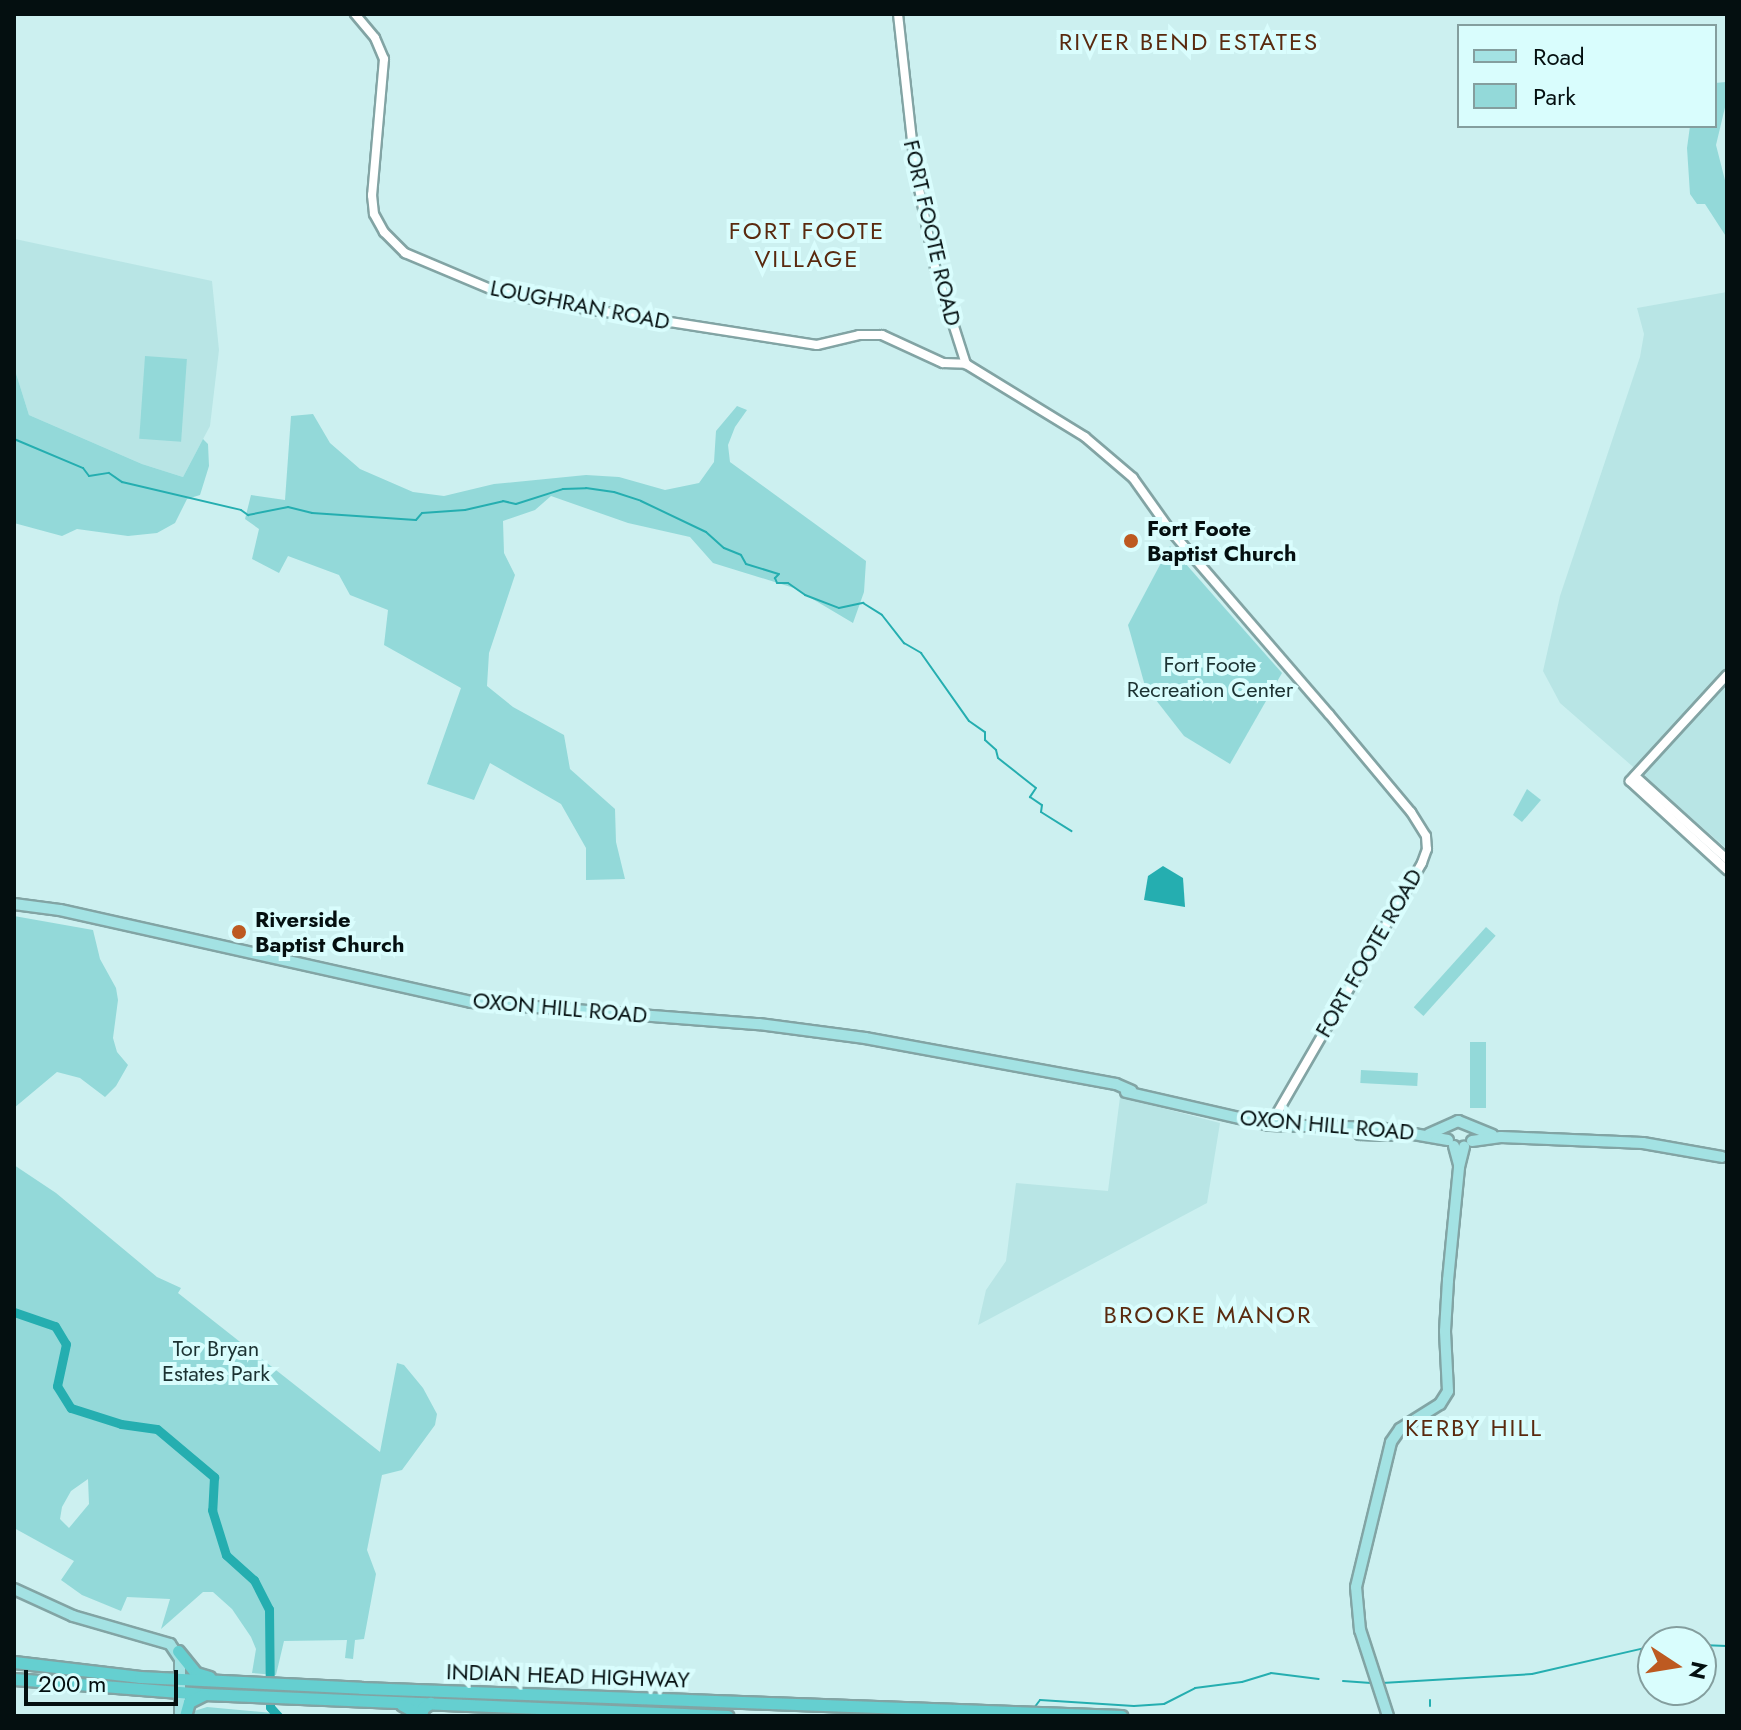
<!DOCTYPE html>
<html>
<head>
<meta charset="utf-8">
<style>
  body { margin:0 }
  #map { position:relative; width:1741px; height:1730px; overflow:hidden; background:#ccf0f0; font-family:Jost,sans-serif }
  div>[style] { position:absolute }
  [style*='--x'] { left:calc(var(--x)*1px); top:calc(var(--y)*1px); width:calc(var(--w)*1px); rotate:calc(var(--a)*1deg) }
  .built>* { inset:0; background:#b8e5e5 }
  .green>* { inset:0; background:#93d9d9; transform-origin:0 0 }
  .water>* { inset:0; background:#25aeb0 }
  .stream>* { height:2px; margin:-1px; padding:0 1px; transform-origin:1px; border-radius:1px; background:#25aeb0 }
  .river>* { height:9px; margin:-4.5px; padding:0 4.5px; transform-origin:4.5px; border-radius:4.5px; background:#25aeb0 }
  .roads { filter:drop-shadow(2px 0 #82a4a4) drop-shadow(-2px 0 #82a4a4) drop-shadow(0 2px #82a4a4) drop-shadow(0 -2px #82a4a4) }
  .minor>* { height:8px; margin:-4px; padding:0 4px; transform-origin:4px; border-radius:4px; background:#fff }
  .major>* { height:10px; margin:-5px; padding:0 5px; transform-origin:5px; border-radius:5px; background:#a3e2e3 }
  .highway>* { height:11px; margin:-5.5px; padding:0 5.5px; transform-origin:5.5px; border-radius:5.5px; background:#65cfd0 }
  .dots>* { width:22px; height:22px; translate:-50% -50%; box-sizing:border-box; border:4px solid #d9fdfd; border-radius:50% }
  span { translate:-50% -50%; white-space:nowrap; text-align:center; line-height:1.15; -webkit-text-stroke:8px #d9fdfd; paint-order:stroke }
  .street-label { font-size:22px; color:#040f10 }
  .poi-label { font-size:22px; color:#040f10; font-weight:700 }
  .left { translate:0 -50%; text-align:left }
  .park-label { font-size:22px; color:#1c3232 }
  .neighbourhood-label { font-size:24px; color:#5a2a0f; letter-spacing:2px }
  .frame { position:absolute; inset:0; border:16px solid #040f10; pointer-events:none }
  .legend { position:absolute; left:1457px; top:24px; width:260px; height:104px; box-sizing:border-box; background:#d9fdfd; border:2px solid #849e9e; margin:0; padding:10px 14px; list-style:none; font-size:24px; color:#040f10 }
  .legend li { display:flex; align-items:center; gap:16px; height:40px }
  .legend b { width:40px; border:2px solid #849e9e }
  .north { position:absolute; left:1637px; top:1626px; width:80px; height:80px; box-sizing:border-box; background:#d9fdfd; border:2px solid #849e9e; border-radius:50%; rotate:102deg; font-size:22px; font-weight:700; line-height:32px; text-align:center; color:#040f10 }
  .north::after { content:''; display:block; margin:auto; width:28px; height:36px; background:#bd5a21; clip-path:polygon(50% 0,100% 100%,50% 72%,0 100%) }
  .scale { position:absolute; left:24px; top:1670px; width:154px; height:36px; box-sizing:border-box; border:4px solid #040f10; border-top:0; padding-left:10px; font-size:24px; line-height:28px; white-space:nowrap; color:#040f10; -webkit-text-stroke:6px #d9fdfd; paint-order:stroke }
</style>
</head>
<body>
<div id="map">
  <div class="built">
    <i style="clip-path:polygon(15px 239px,212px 281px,219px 350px,210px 426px,183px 477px,142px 464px,29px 415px,14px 367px)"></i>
    <i style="clip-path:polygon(1727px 292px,1727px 849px,1560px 703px,1543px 671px,1560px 596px,1640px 357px,1644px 334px,1637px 308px)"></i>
    <i style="clip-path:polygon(1120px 1097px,1220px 1123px,1207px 1203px,978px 1325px,986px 1290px,1006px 1261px,1016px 1183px,1108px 1191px)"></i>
  </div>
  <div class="green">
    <i style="clip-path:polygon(1726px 82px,1727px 99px,1716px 145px,1727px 188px,1727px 238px,1705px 204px,1697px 204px,1690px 194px,1687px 148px,1690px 126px,1715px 126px,1715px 83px)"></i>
    <i style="left:145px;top:356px;width:42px;height:83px;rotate:4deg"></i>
    <i style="clip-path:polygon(14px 367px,29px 415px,142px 464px,183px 477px,203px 439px,208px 444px,209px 466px,200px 495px,187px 499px,175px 523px,157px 533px,128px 536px,77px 529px,62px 536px,14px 523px)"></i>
    <i style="clip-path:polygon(737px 406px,747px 410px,735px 427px,728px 445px,730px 462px,866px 561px,864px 592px,853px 623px,794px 588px,713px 563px,690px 537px,628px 523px,551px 496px,535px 510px,503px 521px,504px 553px,515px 575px,489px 653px,487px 686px,513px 707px,564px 735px,570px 769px,615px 809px,616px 842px,625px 879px,586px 880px,586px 848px,561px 804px,490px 763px,474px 800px,427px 784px,461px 688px,384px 645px,388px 610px,350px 595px,339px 575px,288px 556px,279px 573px,252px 559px,259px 529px,245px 519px,251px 495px,285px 500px,291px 416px,313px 414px,330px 443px,360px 469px,413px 492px,444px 496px,494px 484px,586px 475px,619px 477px,665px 490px,699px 483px,714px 462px,716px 431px)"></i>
    <i style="clip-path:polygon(1170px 546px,1282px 673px,1230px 764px,1184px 736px,1145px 686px,1128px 625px)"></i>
    <i style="clip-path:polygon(1527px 789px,1541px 800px,1522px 822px,1513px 815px)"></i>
    <i style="clip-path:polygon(14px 916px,93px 930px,100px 959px,116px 988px,118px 1000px,113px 1038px,117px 1052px,128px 1065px,116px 1086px,105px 1097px,80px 1078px,57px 1072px,14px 1108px)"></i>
    <i style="left:1486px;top:927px;width:13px;height:108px;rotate:42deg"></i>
    <i style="left:1470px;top:1042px;width:16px;height:66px"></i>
    <i style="left:1361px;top:1070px;width:57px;height:13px;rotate:3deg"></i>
    <i style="clip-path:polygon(evenodd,14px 1165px,56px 1193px,157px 1277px,181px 1288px,178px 1293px,380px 1452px,397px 1363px,404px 1365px,423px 1388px,437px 1414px,435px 1425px,402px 1470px,382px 1475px,367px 1550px,376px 1574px,364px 1639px,355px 1640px,353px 1659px,345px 1658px,347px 1640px,284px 1641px,276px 1675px,252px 1673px,256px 1649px,251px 1637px,232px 1609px,213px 1592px,203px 1592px,161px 1629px,170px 1599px,127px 1597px,121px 1611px,82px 1595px,61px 1580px,74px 1561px,14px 1528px,14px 1165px,88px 1479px,89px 1504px,69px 1528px,60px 1519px,62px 1507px,71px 1491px,88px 1479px)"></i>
    <i style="clip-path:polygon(207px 1707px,304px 1716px,191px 1716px,191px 1712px)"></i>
  </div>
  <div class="water">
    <i style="clip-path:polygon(1163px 866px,1183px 878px,1185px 907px,1144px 900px,1148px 876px)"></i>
  </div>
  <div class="stream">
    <i style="--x:14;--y:439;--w:75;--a:22.8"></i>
    <i style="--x:83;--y:468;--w:10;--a:53"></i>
    <i style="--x:89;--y:476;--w:20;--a:-9"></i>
    <i style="--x:109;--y:473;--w:16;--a:35"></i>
    <i style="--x:122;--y:482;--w:122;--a:13.2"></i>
    <i style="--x:241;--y:510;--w:9;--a:36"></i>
    <i style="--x:248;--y:515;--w:41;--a:-11.3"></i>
    <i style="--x:288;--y:507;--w:25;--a:14"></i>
    <i style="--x:312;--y:513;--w:104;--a:3.9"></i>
    <i style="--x:416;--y:520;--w:9;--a:-49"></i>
    <i style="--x:422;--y:513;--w:43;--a:-4"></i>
    <i style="--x:465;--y:510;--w:39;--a:-13"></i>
    <i style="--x:503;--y:501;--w:13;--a:13"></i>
    <i style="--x:516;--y:504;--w:49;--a:-17.7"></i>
    <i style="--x:563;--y:489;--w:23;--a:-2"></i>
    <i style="--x:586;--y:488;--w:28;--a:8"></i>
    <i style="--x:614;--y:492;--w:28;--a:18"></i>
    <i style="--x:641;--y:501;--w:72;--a:25.5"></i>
    <i style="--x:706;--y:532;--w:24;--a:42"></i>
    <i style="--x:724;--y:548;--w:18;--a:22"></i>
    <i style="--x:741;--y:555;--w:10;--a:61"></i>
    <i style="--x:746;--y:564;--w:34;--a:17"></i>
    <i style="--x:779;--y:574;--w:6;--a:135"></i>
    <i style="--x:775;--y:578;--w:5;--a:68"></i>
    <i style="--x:777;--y:583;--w:11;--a:0"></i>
    <i style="--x:788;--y:583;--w:21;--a:35"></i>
    <i style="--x:805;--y:595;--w:36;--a:21"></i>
    <i style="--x:839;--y:608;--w:25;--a:-12"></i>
    <i style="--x:863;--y:603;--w:22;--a:32"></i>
    <i style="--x:882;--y:615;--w:36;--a:52"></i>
    <i style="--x:904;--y:643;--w:20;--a:30"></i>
    <i style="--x:921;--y:653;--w:83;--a:54.8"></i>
    <i style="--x:969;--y:721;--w:19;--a:35"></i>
    <i style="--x:985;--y:732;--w:8;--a:90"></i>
    <i style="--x:985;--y:740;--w:15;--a:42"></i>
    <i style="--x:996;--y:750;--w:8;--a:76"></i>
    <i style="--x:998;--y:758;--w:48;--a:38.3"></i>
    <i style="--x:1036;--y:788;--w:11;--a:124"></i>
    <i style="--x:1030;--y:797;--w:14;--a:34"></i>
    <i style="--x:1042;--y:805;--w:7;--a:98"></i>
    <i style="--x:1041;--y:812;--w:36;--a:32"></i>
    <i style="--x:1701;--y:1645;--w:26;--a:2"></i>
    <i style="--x:1343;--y:1681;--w:28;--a:4"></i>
    <i style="--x:1382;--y:1683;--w:150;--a:-3.4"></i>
    <i style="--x:1532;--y:1674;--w:124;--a:-13"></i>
    <i style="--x:1430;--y:1700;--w:6;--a:90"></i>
    <i style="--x:1034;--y:1708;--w:10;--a:-53"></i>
    <i style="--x:1040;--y:1700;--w:94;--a:3.7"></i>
    <i style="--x:1134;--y:1706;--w:30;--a:-4"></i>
    <i style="--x:1164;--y:1704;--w:35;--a:-27"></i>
    <i style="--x:1195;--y:1688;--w:47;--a:-7.3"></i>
    <i style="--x:1242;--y:1682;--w:30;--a:-17"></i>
    <i style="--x:1271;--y:1673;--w:48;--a:7.1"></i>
  </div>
  <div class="river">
    <i style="--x:14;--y:1312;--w:43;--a:18.9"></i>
    <i style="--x:55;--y:1326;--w:21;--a:59"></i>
    <i style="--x:66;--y:1344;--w:43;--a:102.1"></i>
    <i style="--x:57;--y:1386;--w:26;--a:58"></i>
    <i style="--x:71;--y:1408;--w:52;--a:17.7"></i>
    <i style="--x:121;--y:1424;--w:36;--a:8"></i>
    <i style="--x:157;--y:1429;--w:75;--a:40.1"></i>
    <i style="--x:214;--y:1477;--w:33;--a:93"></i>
    <i style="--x:212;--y:1510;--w:47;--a:72.7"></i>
    <i style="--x:226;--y:1555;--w:38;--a:42"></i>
    <i style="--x:254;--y:1580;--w:33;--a:63"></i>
    <i style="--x:269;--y:1609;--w:98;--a:89.4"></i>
    <i style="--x:270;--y:1707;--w:12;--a:48"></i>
  </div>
  <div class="roads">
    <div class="minor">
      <i style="--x:355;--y:14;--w:31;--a:50"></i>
      <i style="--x:375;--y:38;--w:23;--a:67"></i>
      <i style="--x:384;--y:59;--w:137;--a:95"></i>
      <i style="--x:372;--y:195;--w:19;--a:84"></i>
      <i style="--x:374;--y:214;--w:21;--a:61"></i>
      <i style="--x:384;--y:232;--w:30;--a:45"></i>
      <i style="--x:405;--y:253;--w:95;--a:22.8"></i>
      <i style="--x:493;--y:290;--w:64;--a:12.7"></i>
      <i style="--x:555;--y:304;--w:265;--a:8.9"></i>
      <i style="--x:817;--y:345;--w:43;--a:-13.4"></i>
      <i style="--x:859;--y:335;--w:23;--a:0"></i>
      <i style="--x:882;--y:335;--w:67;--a:24.7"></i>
      <i style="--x:943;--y:363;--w:23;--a:2"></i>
      <i style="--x:898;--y:14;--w:156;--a:83.7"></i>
      <i style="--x:915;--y:169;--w:100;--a:78.5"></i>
      <i style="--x:935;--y:267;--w:102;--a:72.3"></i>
      <i style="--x:966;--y:364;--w:140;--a:31.5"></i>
      <i style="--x:1085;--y:437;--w:63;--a:40.5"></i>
      <i style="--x:1133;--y:478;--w:64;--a:54.6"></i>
      <i style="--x:1170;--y:530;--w:243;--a:49.2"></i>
      <i style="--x:1329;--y:714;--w:128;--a:50.1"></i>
      <i style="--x:1411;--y:812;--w:28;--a:58"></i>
      <i style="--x:1426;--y:836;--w:13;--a:86"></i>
      <i style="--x:1427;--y:849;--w:15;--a:110"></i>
      <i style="--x:1422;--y:863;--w:303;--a:120.1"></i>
      <i style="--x:1727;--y:675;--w:144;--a:132.5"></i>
      <i style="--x:1630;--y:781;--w:132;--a:42.5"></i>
      <i style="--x:1635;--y:776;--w:124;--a:42.1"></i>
    </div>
    <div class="major">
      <i style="--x:14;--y:904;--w:46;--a:7.4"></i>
      <i style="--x:60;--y:910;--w:421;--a:12.6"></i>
      <i style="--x:471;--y:1002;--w:289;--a:4.4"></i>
      <i style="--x:759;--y:1024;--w:107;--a:7.5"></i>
      <i style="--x:865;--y:1038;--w:255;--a:10.4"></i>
      <i style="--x:1116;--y:1084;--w:17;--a:24"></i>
      <i style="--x:1126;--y:1092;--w:148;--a:12.9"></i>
      <i style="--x:1270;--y:1125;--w:109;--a:1.6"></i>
      <i style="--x:1379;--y:1128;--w:70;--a:9.9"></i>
      <i style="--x:1356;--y:1130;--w:6;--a:45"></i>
      <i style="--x:1360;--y:1134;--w:32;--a:2"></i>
      <i style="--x:1429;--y:1134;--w:32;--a:-24"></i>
      <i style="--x:1458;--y:1121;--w:37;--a:22"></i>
      <i style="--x:1472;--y:1141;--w:29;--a:-8"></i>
      <i style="--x:1501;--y:1137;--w:142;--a:2.4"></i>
      <i style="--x:1643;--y:1143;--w:80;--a:10"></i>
      <i style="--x:1454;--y:1146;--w:20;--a:75"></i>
      <i style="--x:14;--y:1589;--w:65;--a:24.6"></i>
      <i style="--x:73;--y:1616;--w:101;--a:16.1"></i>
      <i style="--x:170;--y:1644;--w:18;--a:56"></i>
      <i style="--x:180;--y:1659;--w:57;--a:90"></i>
      <i style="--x:1388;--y:1716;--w:90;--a:-108"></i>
      <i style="--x:1360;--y:1630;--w:43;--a:-95.3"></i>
      <i style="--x:1356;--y:1587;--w:149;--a:-76.4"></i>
      <i style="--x:1391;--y:1442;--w:16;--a:-55"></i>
      <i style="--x:1400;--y:1429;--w:47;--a:-32"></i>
      <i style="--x:1440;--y:1404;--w:15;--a:-58"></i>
      <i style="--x:1448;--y:1391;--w:60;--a:-92.9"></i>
      <i style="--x:1445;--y:1331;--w:51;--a:-86.6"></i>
      <i style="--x:1448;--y:1280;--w:114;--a:-84.4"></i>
      <i style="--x:1459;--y:1167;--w:21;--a:-76"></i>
    </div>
    <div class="highway">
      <i style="--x:178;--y:1651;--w:28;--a:51"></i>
      <i style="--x:196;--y:1673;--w:14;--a:17"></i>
      <i style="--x:14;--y:1662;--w:127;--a:6.8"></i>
      <i style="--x:140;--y:1677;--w:221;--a:2.8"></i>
      <i style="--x:361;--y:1688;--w:761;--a:2.11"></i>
      <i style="--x:14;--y:1679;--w:191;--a:4.5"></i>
      <i style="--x:204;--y:1694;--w:524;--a:2.4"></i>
      <i style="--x:402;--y:1705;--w:21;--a:28"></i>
      <i style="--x:421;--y:1715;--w:7;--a:-74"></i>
      <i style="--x:423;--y:1708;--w:9;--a:-36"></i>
      <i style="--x:185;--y:1716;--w:15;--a:-74"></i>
      <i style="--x:189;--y:1702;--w:16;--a:-27"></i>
    </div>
  </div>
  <div class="dots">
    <i style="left:1131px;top:541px;background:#bd5a21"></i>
    <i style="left:239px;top:932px;background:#bd5a21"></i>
  </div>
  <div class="street-label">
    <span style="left:932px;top:233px;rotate:77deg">FORT FOOTE ROAD</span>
    <span style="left:580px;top:305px;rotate:11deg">LOUGHRAN ROAD</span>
    <span style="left:1369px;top:953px;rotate:-60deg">FORT FOOTE ROAD</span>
    <span style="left:560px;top:1008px;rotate:5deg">OXON HILL ROAD</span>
    <span style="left:1327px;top:1125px;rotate:5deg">OXON HILL ROAD</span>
    <span style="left:568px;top:1676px;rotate:2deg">INDIAN HEAD HIGHWAY</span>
  </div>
  <div class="poi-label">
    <span class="left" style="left:1147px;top:541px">Fort Foote<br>Baptist Church</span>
    <span class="left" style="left:255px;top:932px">Riverside<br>Baptist Church</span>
  </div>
  <div class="park-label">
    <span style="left:1210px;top:677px">Fort Foote<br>Recreation Center</span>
    <span style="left:216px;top:1361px">Tor Bryan<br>Estates Park</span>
  </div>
  <div class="neighbourhood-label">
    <span style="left:1189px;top:42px">RIVER BEND ESTATES</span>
    <span style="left:807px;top:245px">FORT FOOTE<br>VILLAGE</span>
    <span style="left:1208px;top:1315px">BROOKE MANOR</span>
    <span style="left:1474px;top:1428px">KERBY HILL</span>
  </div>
  <div class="frame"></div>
  <ul class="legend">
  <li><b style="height:10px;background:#a3e2e3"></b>Road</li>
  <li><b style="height:22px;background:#93d9d9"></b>Park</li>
  </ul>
  <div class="north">N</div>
  <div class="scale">200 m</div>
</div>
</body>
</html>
